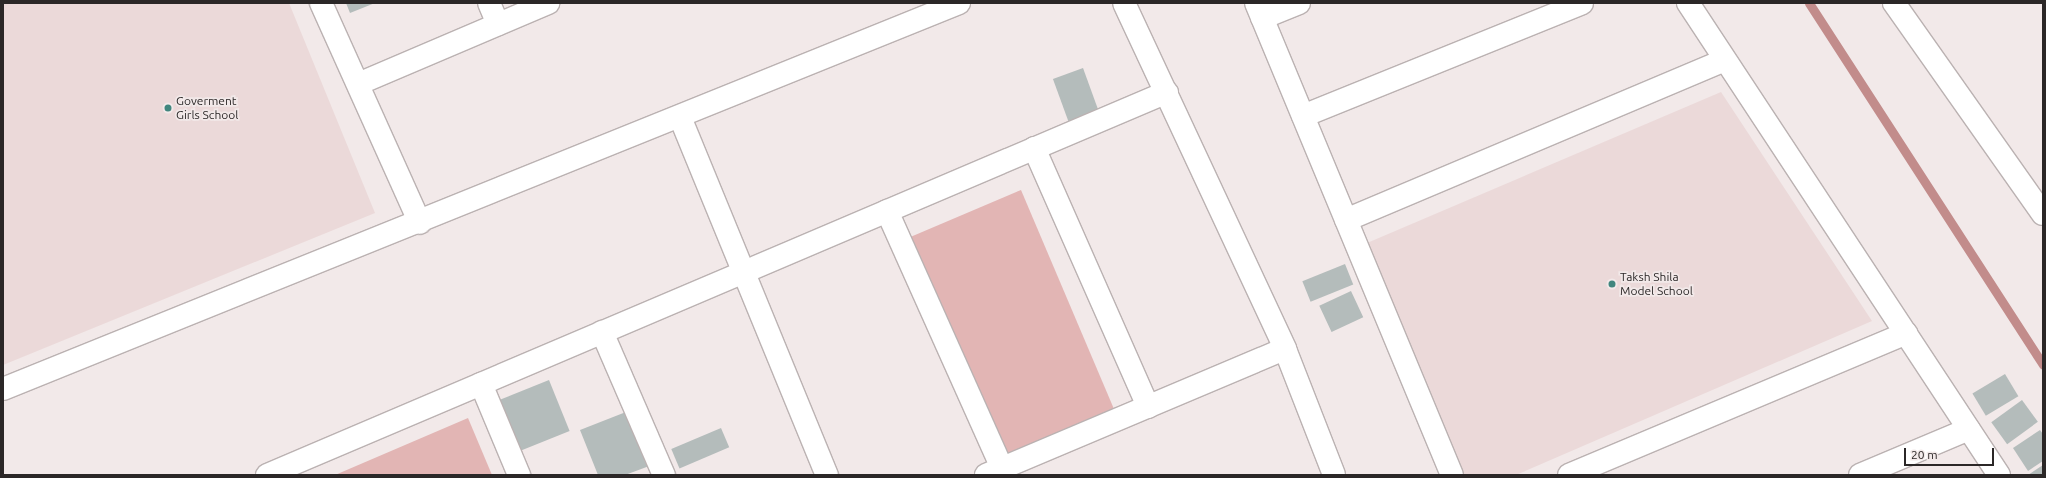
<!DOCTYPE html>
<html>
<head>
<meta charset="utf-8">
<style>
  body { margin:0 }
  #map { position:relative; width:2046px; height:478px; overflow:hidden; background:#f2e9e9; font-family:Ubuntu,sans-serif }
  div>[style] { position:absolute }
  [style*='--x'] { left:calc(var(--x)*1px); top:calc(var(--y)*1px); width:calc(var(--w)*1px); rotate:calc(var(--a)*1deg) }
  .built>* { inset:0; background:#ebd9d9 }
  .green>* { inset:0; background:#e2b5b4; transform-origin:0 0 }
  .stream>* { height:9px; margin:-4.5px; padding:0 4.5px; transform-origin:4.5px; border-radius:4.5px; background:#c28c8b }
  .building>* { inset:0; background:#b4bcbb; transform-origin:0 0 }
  .roads { filter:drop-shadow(1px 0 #bbb2b2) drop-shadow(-1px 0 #bbb2b2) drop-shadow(0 1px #bbb2b2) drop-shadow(0 -1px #bbb2b2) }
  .minor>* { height:22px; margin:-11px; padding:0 11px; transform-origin:11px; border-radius:11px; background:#fff }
  .dots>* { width:11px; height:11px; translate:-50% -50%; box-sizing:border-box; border:2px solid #f2e9e9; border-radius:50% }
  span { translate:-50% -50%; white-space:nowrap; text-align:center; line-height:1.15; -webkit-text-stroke:3.5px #f2e9e9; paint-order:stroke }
  .poi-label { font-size:12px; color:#2b2727 }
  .left { translate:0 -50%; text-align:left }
  .frame { position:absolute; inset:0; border:4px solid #2b2727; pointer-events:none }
  .scale { position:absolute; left:1904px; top:448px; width:90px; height:18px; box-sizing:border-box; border:2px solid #2b2727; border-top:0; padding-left:5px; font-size:12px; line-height:14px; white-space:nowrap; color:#2b2727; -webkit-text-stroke:3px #f2e9e9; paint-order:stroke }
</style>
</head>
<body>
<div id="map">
  <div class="built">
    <i style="clip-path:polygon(3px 3px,289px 3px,375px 213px,3px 365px)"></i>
    <i style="clip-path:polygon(1721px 92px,1872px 321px,1516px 475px,1459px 475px,1360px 246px)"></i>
  </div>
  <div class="green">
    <i style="left:1021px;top:190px;width:242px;height:124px;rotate:67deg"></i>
    <i style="clip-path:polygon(468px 418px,492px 475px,335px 475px)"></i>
  </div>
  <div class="stream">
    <i style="--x:1809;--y:3;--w:431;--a:57.1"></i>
  </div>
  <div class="building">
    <i style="clip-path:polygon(346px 3px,375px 3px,350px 13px)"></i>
    <i style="left:1083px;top:68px;width:47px;height:32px;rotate:70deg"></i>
    <i style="left:1345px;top:264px;width:22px;height:46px;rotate:68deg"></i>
    <i style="left:1351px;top:291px;width:29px;height:35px;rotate:65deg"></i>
    <i style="left:2005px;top:374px;width:26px;height:38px;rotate:59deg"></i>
    <i style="left:549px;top:380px;width:55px;height:57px;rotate:68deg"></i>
    <i style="left:2022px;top:400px;width:27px;height:38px;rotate:54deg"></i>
    <i style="clip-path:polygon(631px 410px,652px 465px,625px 475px,598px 475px,580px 430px)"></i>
    <i style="left:721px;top:428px;width:21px;height:54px;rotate:67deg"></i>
    <i style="clip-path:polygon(2040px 430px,2043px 434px,2043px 461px,2028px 471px,2013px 448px)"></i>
    <i style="clip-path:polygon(2043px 465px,2043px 475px,2028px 475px)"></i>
  </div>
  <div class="roads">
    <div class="minor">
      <i style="--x:321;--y:3;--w:241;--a:65.8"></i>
      <i style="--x:489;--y:3;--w:23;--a:67"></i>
      <i style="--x:1124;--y:3;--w:382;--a:65"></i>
      <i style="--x:1285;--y:349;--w:135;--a:68.7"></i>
      <i style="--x:1256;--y:3;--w:511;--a:67.45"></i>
      <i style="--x:1688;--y:3;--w:565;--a:56.62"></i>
      <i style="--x:1894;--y:3;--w:258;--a:54.8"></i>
      <i style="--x:1262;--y:18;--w:40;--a:-22"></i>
      <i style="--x:358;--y:84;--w:207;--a:-23.1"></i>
      <i style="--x:1303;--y:116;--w:301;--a:-22"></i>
      <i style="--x:680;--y:117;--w:387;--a:67.7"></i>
      <i style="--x:1034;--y:148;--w:283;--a:66.2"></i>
      <i style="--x:887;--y:211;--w:282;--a:65.9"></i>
      <i style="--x:1346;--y:220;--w:411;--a:-22.9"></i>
      <i style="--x:602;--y:332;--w:156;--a:66.6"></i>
      <i style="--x:481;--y:384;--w:99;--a:67.3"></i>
      <i style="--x:3;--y:389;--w:1031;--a:-21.99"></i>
      <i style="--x:267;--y:475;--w:978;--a:-23.05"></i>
      <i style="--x:986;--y:475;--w:324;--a:-22.9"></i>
      <i style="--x:1569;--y:475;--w:366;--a:-22.8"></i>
      <i style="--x:1860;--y:475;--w:118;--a:-22.9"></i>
    </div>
  </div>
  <div class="dots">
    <i style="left:168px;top:108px;background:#40867e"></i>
    <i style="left:1612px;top:284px;background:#40867e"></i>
  </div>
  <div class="poi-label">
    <span class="left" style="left:176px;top:108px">Goverment<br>Girls School</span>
    <span class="left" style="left:1620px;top:284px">Taksh Shila<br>Model School</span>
  </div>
  <div class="frame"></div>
  <div class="scale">20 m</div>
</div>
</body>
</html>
